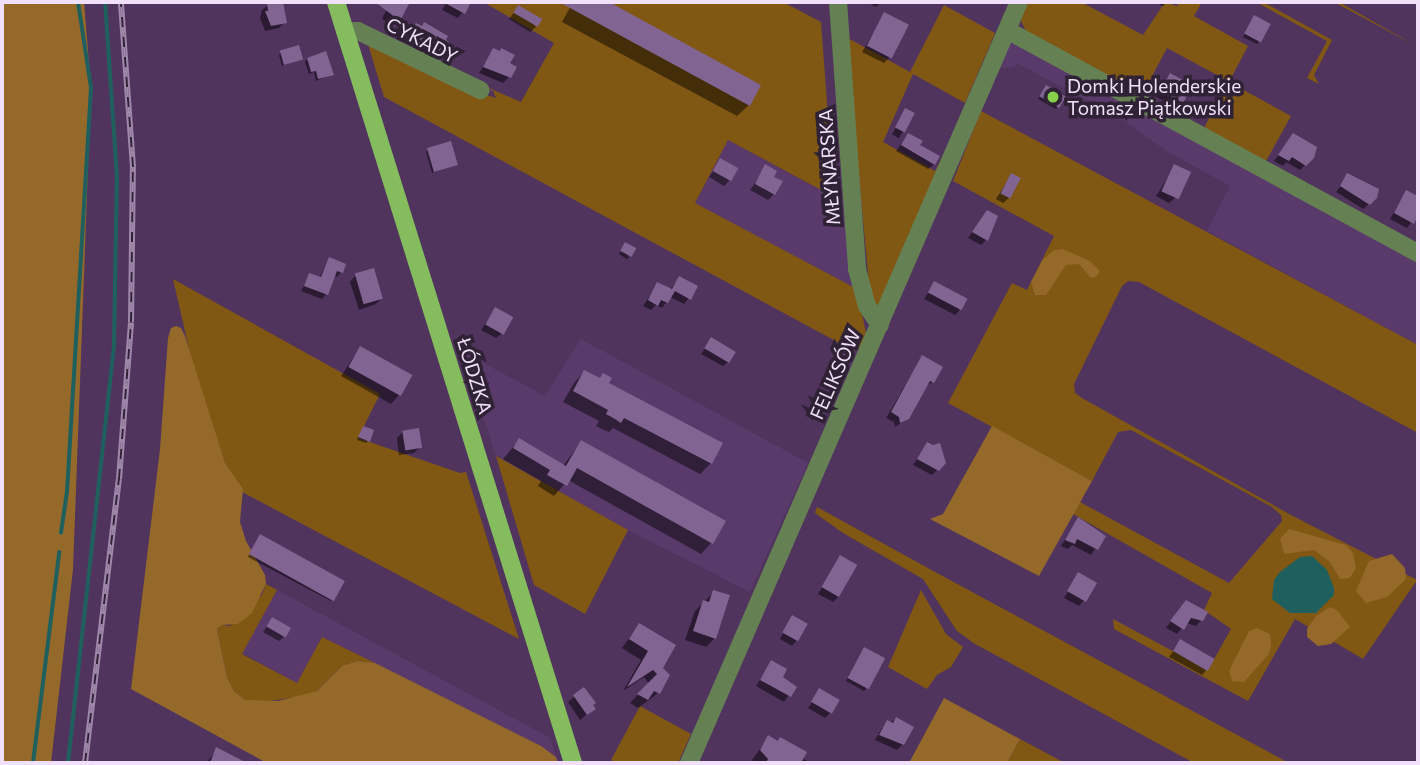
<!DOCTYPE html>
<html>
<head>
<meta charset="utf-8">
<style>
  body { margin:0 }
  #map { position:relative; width:1420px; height:765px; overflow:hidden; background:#50345e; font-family:Commissioner,sans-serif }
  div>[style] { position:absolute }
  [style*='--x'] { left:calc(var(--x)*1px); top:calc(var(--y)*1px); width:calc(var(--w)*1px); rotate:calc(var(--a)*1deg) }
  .built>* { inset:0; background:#5a3a6b }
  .green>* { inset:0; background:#805713 }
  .forest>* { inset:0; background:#95692a }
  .water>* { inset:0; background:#1f605f }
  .shadow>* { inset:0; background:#0007; transform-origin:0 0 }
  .stream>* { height:3.5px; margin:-1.75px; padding:0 1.75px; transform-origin:1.75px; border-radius:1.75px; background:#1f605f }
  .building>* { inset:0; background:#826492; transform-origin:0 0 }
  .minor>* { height:18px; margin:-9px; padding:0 9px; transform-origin:9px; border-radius:9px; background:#658053 }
  .major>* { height:18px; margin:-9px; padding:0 9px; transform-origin:9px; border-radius:9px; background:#85bc5e }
  .rail>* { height:6px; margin-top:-3px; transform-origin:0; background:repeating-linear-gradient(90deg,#2f2235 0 10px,#9f88aa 0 20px); box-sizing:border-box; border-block:2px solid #9f88aa }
  .dots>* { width:19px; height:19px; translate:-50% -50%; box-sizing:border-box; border:4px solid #2f2235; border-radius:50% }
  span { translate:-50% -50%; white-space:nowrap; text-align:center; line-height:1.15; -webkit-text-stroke:7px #2f2235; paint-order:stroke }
  .street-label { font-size:19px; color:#f1e0fa }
  .poi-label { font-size:19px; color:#f1e0fa }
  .left { translate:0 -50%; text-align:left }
  .frame { position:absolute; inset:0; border:4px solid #f1e0fa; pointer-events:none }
</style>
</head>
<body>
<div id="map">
  <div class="built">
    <i style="clip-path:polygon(1011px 41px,1418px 261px,1418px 345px,1207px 231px,1230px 186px,1165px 150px,1123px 120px,1017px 63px,1014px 67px,999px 68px)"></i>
    <i style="clip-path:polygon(728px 140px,849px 206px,857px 289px,695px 204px)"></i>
    <i style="clip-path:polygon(581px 339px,808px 463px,750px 592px,578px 505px,496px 456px,463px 352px,545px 396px)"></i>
    <i style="clip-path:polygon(277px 590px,550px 738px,556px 757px,541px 746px,322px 637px,297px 683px,242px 653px)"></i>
  </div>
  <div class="green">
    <i style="clip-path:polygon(483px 2px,783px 2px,821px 22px,834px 197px,728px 140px,695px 203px,857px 289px,867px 338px,864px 343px,854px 351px,384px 97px,367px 41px,461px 87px,496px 98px,493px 91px,475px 82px,521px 102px,554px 43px)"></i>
    <i style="clip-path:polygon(1028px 2px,1081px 2px,1143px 35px,1165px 2px,1177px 6px,1179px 2px,1202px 2px,1194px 16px,1248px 46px,1229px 82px,1291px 116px,1265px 163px,1203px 130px,1228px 81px,1167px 48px,1141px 97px,1028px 35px,1020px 19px)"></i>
    <i style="clip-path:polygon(1256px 2px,1263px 2px,1332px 40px,1314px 75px,1319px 84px,1307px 78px,1327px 41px)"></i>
    <i style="clip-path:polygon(1334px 2px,1339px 2px,1418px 47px)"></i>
    <i style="clip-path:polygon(944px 5px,995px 33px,965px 103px,913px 74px,883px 142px,935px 171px,947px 148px,873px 327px,846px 37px,910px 72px)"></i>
    <i style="clip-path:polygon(981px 111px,1418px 345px,1418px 433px,1139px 282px,1128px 281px,1122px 286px,1074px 384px,1075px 393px,1082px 398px,1291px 515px,1417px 580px,1363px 659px,1295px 619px,1248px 701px,1114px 629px,1113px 619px,1208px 670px,1231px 629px,1204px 610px,1212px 593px,1073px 514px,1080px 502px,1229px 583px,1282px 521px,1281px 515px,1272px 507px,1131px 430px,1118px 432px,1092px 481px,948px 403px,1012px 283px,1027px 290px,1054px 236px,953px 181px)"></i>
    <i style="clip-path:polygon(173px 279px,380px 394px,358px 438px,460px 473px,466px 472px,519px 639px,242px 492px,225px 463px,195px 375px)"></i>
    <i style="clip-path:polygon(496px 456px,628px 530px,585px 614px,534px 585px)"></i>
    <i style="clip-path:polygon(817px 507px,937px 573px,1289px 763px,1194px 763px,975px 644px,957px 631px,923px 579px,843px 533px,815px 513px)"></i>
    <i style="clip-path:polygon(266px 584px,277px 590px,242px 654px,297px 683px,322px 637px,375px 663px,357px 661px,342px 666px,317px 691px,302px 696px,258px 703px,245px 700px,234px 691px,227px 677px,217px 629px,222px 625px,230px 626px,262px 595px)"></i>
    <i style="clip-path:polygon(921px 590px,946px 634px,963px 647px,951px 667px,937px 675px,927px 689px,888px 667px)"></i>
    <i style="clip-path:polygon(640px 706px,691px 734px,678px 763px,618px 763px,611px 760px)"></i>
    <i style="clip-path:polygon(1020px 739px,1065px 763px,1007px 763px)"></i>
  </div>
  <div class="forest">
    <i style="clip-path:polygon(2px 2px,84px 2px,91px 88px,73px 569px,51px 763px,2px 763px)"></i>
    <i style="clip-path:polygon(1063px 249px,1090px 261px,1100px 271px,1096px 277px,1091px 278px,1079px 264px,1066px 265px,1046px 295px,1035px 295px,1031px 282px,1042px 261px,1054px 250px)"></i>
    <i style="clip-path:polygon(176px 326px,181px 328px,185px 336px,225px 463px,243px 489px,240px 522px,246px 541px,265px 575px,266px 584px,252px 613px,238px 624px,222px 625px,217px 629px,227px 677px,234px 691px,245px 700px,278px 701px,317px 691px,342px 666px,357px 661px,375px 663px,541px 746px,556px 757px,558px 763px,267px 763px,131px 689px,160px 449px,168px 338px,171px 328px)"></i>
    <i style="clip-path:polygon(992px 426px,1092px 481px,1039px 576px,930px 519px,943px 514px)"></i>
    <i style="clip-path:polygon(1289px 529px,1346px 545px,1353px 553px,1356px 568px,1350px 578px,1340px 579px,1330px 562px,1314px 550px,1284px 554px,1280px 539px)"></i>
    <i style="clip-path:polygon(1392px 554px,1405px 568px,1406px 579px,1387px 597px,1366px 603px,1356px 591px,1369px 561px)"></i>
    <i style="clip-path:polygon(1330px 607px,1337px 610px,1350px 627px,1331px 644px,1318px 646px,1307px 637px,1307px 629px,1316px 616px)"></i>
    <i style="clip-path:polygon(1257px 628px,1270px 634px,1271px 647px,1268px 655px,1244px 682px,1232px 681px,1229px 671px,1249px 631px)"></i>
    <i style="clip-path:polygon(944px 698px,1020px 739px,1007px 763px,909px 763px)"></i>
  </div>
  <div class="water">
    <i style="clip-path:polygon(1312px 556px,1327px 570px,1334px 588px,1334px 595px,1316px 613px,1290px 613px,1272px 599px,1274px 580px,1280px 572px,1300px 557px)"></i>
  </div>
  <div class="shadow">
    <i style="clip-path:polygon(281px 2px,285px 22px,279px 28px,265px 31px,260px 18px,262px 10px,268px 5px)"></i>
    <i style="clip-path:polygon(390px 2px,406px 5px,393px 25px,382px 19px)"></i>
    <i style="clip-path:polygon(447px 2px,463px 2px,468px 5px,458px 18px,442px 10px)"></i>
    <i style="clip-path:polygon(573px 2px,605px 2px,759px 86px,749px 105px,737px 116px,562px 22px)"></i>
    <i style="clip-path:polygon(867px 2px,881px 2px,876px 7px)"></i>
    <i style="clip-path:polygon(1155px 2px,1168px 2px,1163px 6px)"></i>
    <i style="clip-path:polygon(518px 7px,536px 27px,530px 32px,509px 19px)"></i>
    <i style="clip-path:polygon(885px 14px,889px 58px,884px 63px,862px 52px)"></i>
    <i style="clip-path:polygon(1252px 19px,1259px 42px,1257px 44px,1243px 37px)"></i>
    <i style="clip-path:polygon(416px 25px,448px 43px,435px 63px,427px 58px,429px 54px,405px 41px)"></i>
    <i style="clip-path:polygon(494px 50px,508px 64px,509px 77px,503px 83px,479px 73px)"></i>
    <i style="clip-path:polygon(281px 52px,301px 58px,282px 66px,279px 55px)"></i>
    <i style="clip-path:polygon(307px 59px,332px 74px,316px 81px,314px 72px,309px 74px,305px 62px)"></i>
    <i style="clip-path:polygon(1170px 75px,1181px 103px,1176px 108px,1155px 96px)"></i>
    <i style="clip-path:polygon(1044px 89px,1058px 107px,1056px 109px,1038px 99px)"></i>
    <i style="left:906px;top:110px;width:8px;height:28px;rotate:30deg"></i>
    <i style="clip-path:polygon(908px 135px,934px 164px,928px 169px,896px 151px)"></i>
    <i style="clip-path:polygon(1293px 135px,1313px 157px,1300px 170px,1286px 162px,1283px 166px,1274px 161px)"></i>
    <i style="clip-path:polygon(428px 150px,456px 164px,432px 173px,426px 152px)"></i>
    <i style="clip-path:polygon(721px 160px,730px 180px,724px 186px,709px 177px)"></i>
    <i style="clip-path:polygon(1175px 166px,1175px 198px,1169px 203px,1156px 196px)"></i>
    <i style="clip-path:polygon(766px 167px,772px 177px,774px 194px,768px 200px,750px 190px)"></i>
    <i style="clip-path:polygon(1011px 175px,1009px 198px,1003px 203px,996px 199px)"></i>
    <i style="clip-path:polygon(1348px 176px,1376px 198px,1363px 209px,1336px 192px)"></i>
    <i style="clip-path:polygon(1406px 192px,1418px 198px,1418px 213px,1407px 228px,1390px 219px)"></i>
    <i style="clip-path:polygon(987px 212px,986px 240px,981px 245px,968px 238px)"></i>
    <i style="clip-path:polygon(623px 247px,629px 257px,627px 259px,619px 254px)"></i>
    <i style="clip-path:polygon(329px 259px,341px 272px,337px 277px,333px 275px,326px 294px,322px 299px,301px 291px,310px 275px,319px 278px)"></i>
    <i style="clip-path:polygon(355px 276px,381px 299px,376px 304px,359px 310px,350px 282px)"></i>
    <i style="clip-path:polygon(679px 278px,689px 298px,684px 304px,670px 297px,662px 308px,656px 305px,651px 310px,643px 306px,658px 284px,670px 290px)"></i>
    <i style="clip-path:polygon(935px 283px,960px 310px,955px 315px,924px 299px)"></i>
    <i style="clip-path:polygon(495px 309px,502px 333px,496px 338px,481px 330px)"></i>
    <i style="clip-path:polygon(711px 340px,729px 361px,723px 366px,701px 354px)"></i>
    <i style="clip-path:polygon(360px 348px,399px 395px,391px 404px,341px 376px)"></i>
    <i style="clip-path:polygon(922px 357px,933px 382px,925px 386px,908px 418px,895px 427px,894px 422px,886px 418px)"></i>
    <i style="clip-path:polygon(584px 372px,607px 384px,711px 463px,700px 474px,613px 428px,609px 432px,604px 430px,596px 426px,599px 421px,563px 402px,574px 383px)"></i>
    <i style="clip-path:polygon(363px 428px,368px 441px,366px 443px,357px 440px)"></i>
    <i style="clip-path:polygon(403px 432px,420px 447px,414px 453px,399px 455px,397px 438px)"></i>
    <i style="clip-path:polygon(519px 440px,563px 466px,581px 442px,724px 522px,711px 543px,701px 554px,568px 480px,554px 496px,538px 486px,541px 481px,503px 459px)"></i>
    <i style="clip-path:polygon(927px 444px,944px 463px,932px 475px,913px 465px)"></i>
    <i style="clip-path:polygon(1078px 519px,1103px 537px,1091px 555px,1072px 545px,1068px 549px,1061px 546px)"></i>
    <i style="clip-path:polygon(258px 538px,343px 581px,333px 599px,331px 601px,248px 557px)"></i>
    <i style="clip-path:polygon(840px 558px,839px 596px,833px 602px,818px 594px)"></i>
    <i style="clip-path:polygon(1079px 574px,1084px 600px,1079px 606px,1064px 598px)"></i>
    <i style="clip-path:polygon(714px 592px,715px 638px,706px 647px,685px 640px,695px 611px)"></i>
    <i style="clip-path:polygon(1181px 607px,1201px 620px,1196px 626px,1186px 623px,1177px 634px,1166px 628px)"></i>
    <i style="clip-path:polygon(792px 617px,797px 640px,792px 646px,780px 639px)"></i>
    <i style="clip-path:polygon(272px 619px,285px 636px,279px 641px,263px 632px)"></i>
    <i style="clip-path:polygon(639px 625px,660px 669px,668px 676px,658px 693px,638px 708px,630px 703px,649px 684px,644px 677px,623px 691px,641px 660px,622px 648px)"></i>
    <i style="clip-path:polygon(1180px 642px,1207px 669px,1202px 675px,1169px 657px)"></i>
    <i style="clip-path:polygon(862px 651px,866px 689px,864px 691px,846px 681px)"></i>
    <i style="clip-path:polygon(771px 662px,781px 677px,794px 687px,784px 702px,756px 686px)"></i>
    <i style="clip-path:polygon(584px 689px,593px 709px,580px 720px,568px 702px)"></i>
    <i style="clip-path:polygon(820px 691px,831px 712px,825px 718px,808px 708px)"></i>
    <i style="clip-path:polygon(896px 719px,903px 744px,897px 750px,875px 740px,882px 728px)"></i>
    <i style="clip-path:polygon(769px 737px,807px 761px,806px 763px,756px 763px,752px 760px)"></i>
    <i style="clip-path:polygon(217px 750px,231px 757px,228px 763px,206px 763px)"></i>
  </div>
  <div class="stream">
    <i style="--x:61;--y:533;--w:41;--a:-81.7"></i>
    <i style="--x:67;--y:492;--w:405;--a:-86.6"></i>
    <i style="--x:91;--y:88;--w:87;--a:-98.6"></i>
    <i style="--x:33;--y:763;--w:212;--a:-82.9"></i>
    <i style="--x:68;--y:763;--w:423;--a:-83.7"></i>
    <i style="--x:114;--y:343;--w:166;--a:-89"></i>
    <i style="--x:117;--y:177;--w:175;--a:-93.9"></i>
  </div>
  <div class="building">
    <i style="clip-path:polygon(283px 2px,287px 23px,271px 26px,265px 11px,268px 11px,267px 3px)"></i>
    <i style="clip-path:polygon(375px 2px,410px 2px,400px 21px)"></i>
    <i style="clip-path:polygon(443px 2px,471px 2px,465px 14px)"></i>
    <i style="clip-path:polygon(559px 2px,609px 2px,761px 85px,750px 106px)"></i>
    <i style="left:518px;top:5px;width:28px;height:9px;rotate:30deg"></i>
    <i style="left:884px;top:12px;width:28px;height:38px;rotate:27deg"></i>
    <i style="left:1254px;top:15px;width:19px;height:21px;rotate:28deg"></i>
    <i style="clip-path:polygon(424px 22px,448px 36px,446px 40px,450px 43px,442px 58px,431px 52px,433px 48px,410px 35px,416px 23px,422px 26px)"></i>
    <i style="left:299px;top:45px;width:15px;height:20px;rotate:74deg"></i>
    <i style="clip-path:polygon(493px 48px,500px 51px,501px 48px,515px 55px,510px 63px,517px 67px,511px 78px,483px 67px)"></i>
    <i style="clip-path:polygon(326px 51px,334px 75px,318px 79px,316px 71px,311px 72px,307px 58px)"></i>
    <i style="left:1170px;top:73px;width:26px;height:20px;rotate:29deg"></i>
    <i style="left:1046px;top:85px;width:23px;height:13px;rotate:31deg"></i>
    <i style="left:905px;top:108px;width:11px;height:22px;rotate:27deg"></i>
    <i style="clip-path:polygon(908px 133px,923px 141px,920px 145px,940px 156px,935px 165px,901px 145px)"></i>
    <i style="clip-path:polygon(1293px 133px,1317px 147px,1314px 158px,1306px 166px,1292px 157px,1289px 161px,1278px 155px)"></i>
    <i style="left:451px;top:141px;width:25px;height:25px;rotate:74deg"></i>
    <i style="left:720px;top:158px;width:21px;height:15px;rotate:29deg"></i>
    <i style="clip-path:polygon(765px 164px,777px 171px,774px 177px,783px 181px,775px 195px,755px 184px)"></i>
    <i style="left:1174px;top:164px;width:19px;height:30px;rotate:25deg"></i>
    <i style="left:1011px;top:173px;width:11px;height:23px;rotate:27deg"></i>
    <i style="clip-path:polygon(1347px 173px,1379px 189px,1377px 198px,1370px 205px,1340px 186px)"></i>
    <i style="clip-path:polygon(1406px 190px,1418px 196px,1418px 216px,1414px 224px,1394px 213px)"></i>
    <i style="clip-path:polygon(987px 210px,998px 216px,988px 241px,972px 232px)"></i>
    <i style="left:625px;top:242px;width:13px;height:10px;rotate:29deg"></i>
    <i style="clip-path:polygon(329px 257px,346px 264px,343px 273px,337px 271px,328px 295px,304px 286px,309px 273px,321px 277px)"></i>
    <i style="left:374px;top:268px;width:32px;height:20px;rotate:74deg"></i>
    <i style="clip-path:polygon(679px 276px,698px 286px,691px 300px,675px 291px,668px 303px,661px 300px,658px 306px,648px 300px,657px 282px,672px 289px)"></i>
    <i style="left:934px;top:281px;width:38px;height:13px;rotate:28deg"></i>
    <i style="left:495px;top:307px;width:21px;height:20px;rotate:29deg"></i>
    <i style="left:711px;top:337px;width:29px;height:13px;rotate:31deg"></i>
    <i style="left:360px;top:346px;width:60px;height:24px;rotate:29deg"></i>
    <i style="clip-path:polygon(922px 355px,943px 367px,934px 383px,930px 381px,909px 419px,900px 423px,899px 417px,891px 412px)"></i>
    <i style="clip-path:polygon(584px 370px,600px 378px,603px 373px,612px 378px,609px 383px,723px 443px,712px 464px,624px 418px,621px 423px,615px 419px,606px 414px,608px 410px,573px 391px)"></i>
    <i style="clip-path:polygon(363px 426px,374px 430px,370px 442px,358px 437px)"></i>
    <i style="left:419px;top:428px;width:20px;height:17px;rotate:81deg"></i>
    <i style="clip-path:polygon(519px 438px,566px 466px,581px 440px,726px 521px,713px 544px,577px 468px,567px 486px,547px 475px,550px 470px,513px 448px)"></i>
    <i style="clip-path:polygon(927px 442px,933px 445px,940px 443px,946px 463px,939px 471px,917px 459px)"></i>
    <i style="clip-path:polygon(1078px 517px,1106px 536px,1098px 550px,1077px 539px,1075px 544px,1065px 540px)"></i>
    <i style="left:260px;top:534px;width:97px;height:23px;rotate:29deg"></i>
    <i style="left:840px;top:555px;width:20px;height:37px;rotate:30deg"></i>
    <i style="left:1078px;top:572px;width:22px;height:22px;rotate:30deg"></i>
    <i style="clip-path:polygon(713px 590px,730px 595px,716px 639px,693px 631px,703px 600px,709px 602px)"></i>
    <i style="clip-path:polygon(1186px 600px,1208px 612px,1203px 621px,1191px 618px,1184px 630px,1170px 621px)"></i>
    <i style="left:792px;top:615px;width:18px;height:20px;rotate:29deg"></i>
    <i style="left:272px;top:617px;width:22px;height:11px;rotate:30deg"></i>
    <i style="clip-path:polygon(639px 623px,676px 645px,663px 668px,670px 675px,660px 694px,654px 691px,648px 700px,637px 694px,657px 674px,653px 670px,627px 687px,648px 651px,629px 639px)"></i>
    <i style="left:1180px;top:639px;width:40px;height:14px;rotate:30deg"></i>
    <i style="left:864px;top:647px;width:24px;height:35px;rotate:28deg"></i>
    <i style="clip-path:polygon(771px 660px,787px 669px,783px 677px,797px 687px,791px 697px,760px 680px)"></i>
    <i style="clip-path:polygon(584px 687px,596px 703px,593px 705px,596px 709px,587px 715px,573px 695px)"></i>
    <i style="left:819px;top:688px;width:24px;height:16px;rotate:30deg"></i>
    <i style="clip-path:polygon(896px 717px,914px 727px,904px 745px,879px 735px,887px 720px,893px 723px)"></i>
    <i style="clip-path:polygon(768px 735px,778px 741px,780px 737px,807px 752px,801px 763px,766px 763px,768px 759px,760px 750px)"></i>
    <i style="clip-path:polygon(216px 747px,247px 763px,210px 763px)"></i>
  </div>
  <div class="minor">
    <i style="--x:838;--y:2;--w:268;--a:85.9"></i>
    <i style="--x:857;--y:269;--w:38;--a:75"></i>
    <i style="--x:867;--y:306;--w:23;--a:56"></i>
    <i style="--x:1007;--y:30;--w:468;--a:28.5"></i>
    <i style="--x:345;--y:31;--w:13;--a:0"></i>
    <i style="--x:358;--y:31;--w:136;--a:25.8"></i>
    <i style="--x:689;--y:763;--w:829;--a:-66.56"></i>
  </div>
  <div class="major">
    <i style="--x:336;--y:2;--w:797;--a:72.7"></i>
  </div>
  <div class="rail">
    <i style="--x:85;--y:763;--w:286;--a:-83.2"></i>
    <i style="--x:119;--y:479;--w:157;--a:-85.6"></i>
    <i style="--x:131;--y:322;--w:155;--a:-89.3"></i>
    <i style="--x:133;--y:167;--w:165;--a:-94.2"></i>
  </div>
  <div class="dots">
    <i style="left:1053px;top:97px;background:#86cf4b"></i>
  </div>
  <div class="street-label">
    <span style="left:422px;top:40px;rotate:27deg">CYKADY</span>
    <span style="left:829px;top:167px;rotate:-94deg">MŁYNARSKA</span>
    <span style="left:835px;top:374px;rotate:-66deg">FELIKSÓW</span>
    <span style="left:475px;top:376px;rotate:73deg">ŁÓDZKA</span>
  </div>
  <div class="poi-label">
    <span class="left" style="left:1067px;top:97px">Domki Holenderskie<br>Tomasz Piątkowski</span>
  </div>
  <div class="frame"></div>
</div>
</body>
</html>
